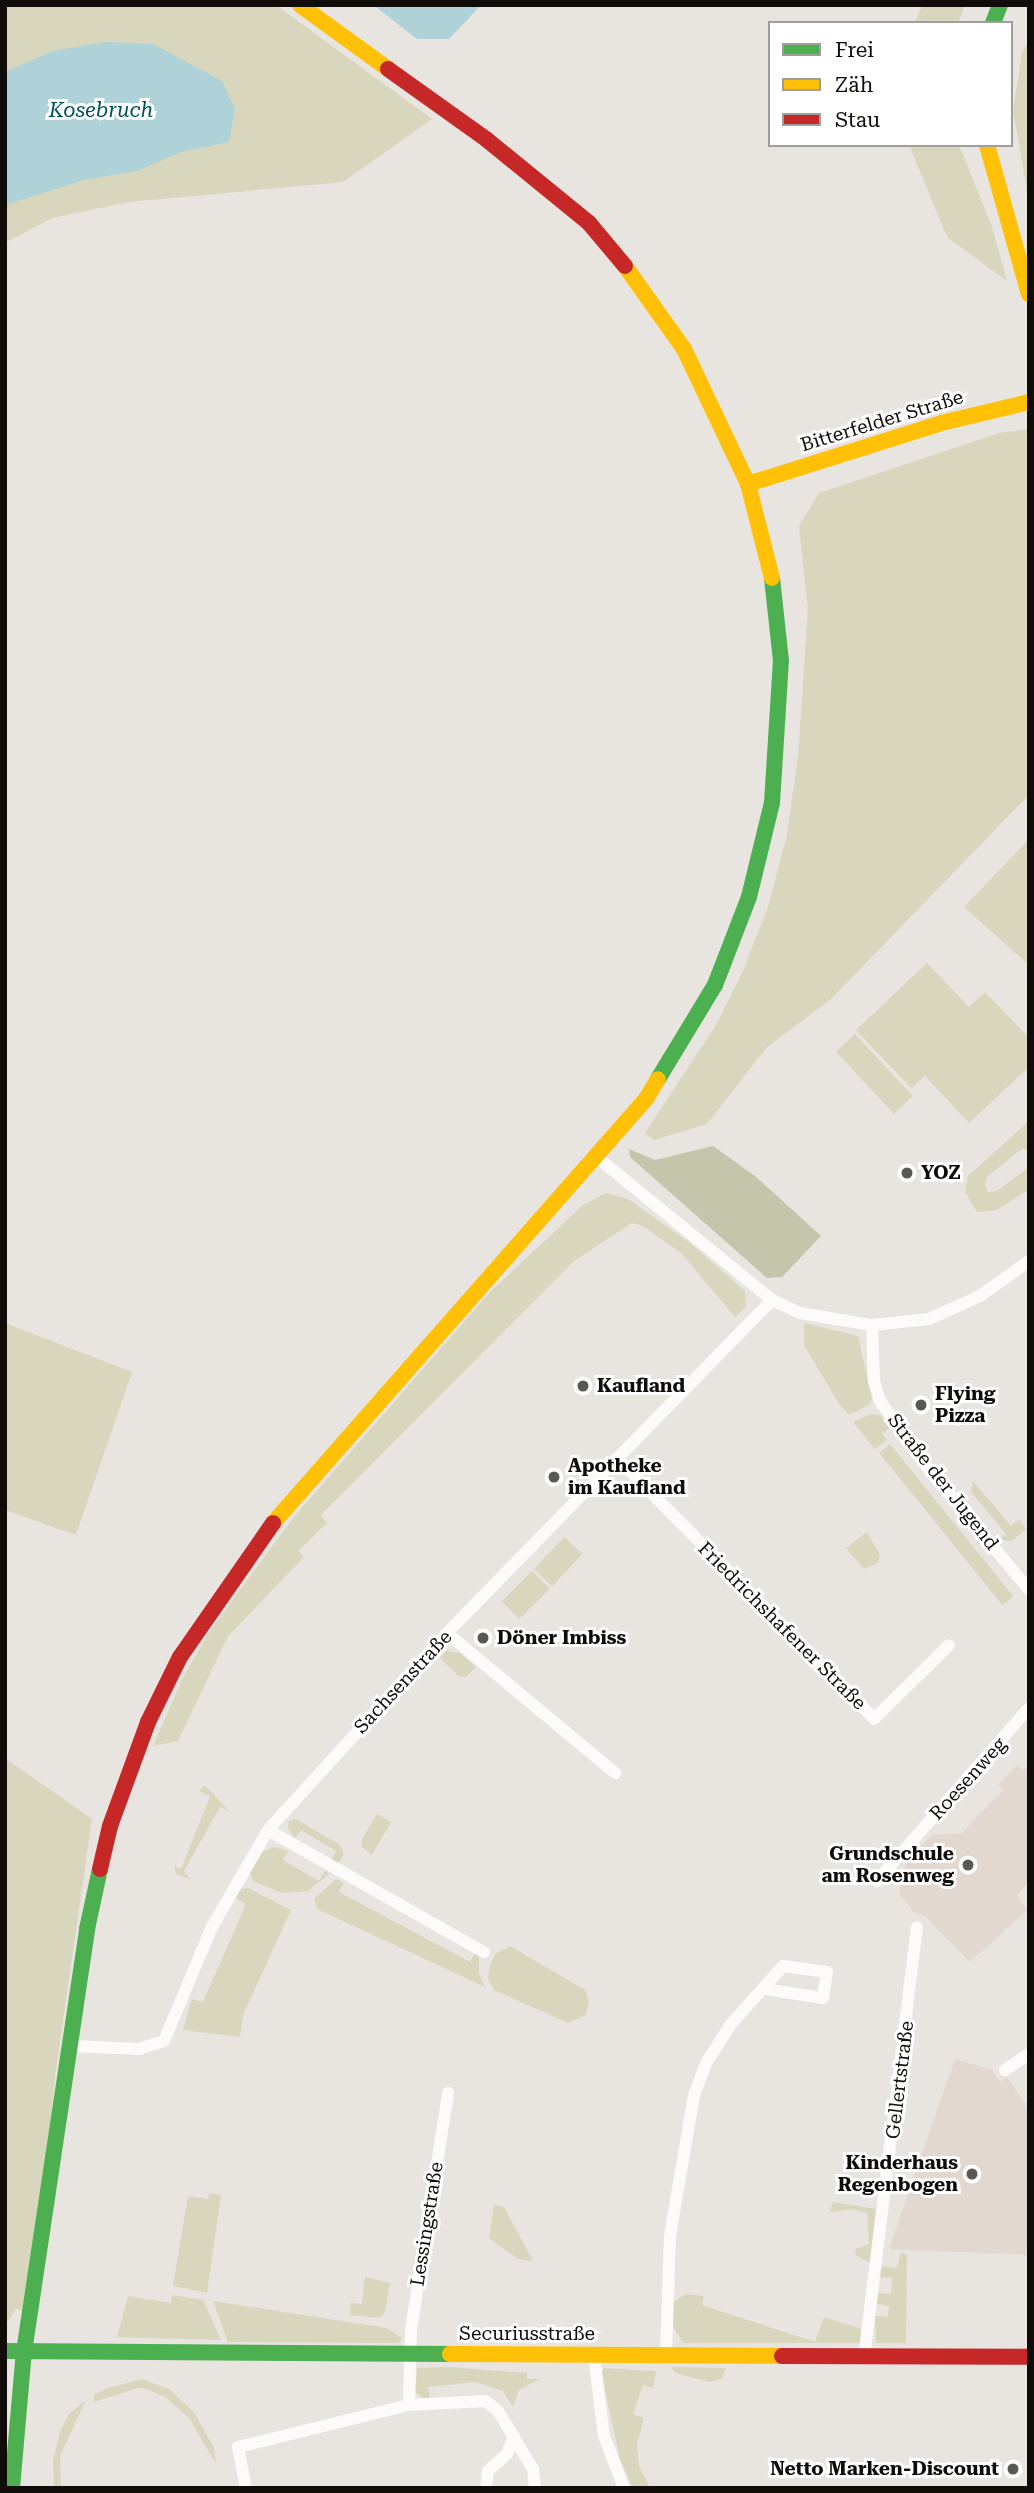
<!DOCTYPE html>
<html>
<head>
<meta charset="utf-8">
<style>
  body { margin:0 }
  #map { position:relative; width:1034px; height:2493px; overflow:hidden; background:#e8e4e0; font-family:"Roboto Serif",serif }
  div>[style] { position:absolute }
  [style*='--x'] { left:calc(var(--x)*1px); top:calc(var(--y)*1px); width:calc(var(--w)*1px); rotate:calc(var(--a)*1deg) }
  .built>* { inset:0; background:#e2d8cf }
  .green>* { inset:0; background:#d8d7be; transform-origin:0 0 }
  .forest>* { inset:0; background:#c5c5ac }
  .water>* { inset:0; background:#aed2d8 }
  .street>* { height:12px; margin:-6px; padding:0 6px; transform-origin:6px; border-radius:6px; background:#fcfbfa }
  .fast>* { height:16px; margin:-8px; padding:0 8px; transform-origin:8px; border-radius:8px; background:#4caf50 }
  .slow>* { height:16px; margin:-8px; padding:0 8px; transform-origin:8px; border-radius:8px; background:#ffc107 }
  .jam>* { height:16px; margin:-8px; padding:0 8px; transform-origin:8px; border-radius:8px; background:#c62828 }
  .dots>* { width:19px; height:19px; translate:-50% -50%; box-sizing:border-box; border:4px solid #fff; border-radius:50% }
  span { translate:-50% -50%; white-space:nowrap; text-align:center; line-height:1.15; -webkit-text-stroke:6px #fff; paint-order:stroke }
  .street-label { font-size:19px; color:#0f0c09 }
  .poi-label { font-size:19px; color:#0f0c09; font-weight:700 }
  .left { translate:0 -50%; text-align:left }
  .right { translate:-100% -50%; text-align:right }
  .water-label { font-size:21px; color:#00515d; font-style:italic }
  .frame { position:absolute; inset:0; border:7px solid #0f0c09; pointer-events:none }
  .legend { position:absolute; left:768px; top:21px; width:245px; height:126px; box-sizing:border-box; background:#fff; border:2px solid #9f9e9d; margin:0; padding:9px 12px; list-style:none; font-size:21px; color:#0f0c09 }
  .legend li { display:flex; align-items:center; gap:14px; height:35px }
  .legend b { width:35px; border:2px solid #9f9e9d }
</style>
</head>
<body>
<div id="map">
  <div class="built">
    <i style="clip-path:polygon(1029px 1764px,1029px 1881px,1017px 1895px,1027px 1910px,970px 1962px,926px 1917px,914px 1912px,900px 1895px,899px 1884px,908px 1860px,932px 1835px,962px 1833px,1003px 1790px,998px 1785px,1017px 1765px,1023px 1770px)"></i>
    <i style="clip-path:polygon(955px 2059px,992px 2070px,1000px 2082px,1007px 2078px,1029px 2109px,1029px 2255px,889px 2249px)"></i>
  </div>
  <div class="green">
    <i style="clip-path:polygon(5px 5px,276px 5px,432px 119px,343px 182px,129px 202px,52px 218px,5px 243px)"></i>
    <i style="clip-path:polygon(922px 5px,965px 5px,958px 23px,915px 23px)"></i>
    <i style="clip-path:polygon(1029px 40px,1029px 202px,1013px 111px,1022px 53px)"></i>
    <i style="clip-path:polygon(909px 145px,959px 145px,992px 227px,1007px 281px,947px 237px)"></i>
    <i style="clip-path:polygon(1029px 429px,1029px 795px,831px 999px,767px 1047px,707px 1124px,654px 1140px,645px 1133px,716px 1025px,742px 973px,768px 907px,787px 835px,798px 756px,808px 610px,799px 526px,819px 493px,999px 433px)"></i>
    <i style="clip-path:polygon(1029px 839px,1029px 965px,964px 907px)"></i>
    <i style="clip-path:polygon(927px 963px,969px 1007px,985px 992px,1029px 1038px,1029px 1067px,969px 1123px,925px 1076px,911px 1088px,856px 1030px)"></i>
    <i style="left:855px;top:1034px;width:85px;height:26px;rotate:47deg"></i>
    <i style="clip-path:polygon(1029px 1121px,1029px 1152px,1023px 1148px,987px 1177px,985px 1184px,988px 1192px,997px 1191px,1029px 1167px,1029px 1189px,997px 1210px,977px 1212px,965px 1192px,968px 1176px)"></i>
    <i style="clip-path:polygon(606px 1193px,628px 1199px,690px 1243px,745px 1291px,746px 1307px,735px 1317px,681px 1253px,643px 1226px,632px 1223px,574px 1261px,321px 1515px,327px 1523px,298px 1551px,304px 1557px,228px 1636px,178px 1741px,153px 1746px,183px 1677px,210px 1631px,293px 1518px,490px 1292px,583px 1205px)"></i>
    <i style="clip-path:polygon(5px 1323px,132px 1372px,76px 1535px,5px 1510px)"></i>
    <i style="clip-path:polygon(804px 1323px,858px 1336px,872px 1399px,869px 1405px,849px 1415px,839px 1404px,804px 1345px)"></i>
    <i style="clip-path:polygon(871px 1414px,880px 1415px,889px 1428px,882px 1434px,887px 1440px,875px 1449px,853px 1422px)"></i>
    <i style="left:890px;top:1444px;width:196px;height:14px;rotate:51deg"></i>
    <i style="clip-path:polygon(973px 1481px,1011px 1526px,1019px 1519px,1026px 1529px,1011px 1541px,998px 1540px,1006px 1534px,971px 1492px)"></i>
    <i style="clip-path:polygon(867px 1532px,880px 1555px,878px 1563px,864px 1569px,846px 1548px)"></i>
    <i style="left:564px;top:1537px;width:25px;height:44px;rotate:43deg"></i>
    <i style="left:532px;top:1571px;width:25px;height:43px;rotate:45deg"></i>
    <i style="clip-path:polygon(446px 1651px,460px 1653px,476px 1667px,466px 1677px,459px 1676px,440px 1658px)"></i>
    <i style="clip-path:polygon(5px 1758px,92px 1819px,55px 2077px,47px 2161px,22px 2310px,16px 2309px,5px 2325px)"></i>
    <i style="clip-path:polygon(205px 1785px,229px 1811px,220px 1807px,184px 1871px,190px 1879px,176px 1874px,174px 1866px,181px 1869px,210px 1796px,199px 1791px)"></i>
    <i style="clip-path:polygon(377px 1814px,391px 1822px,372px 1855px,362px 1847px,362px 1839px)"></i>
    <i style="clip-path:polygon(296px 1819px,340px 1845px,344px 1854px,338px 1864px,331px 1860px,336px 1851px,301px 1830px,295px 1839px,288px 1828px,289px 1821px)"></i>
    <i style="clip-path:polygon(274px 1847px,288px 1851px,283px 1860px,319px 1881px,325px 1871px,329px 1874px,308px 1891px,282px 1893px,253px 1881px,249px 1870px,260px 1853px)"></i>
    <i style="clip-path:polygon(336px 1879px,344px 1883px,339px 1892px,470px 1962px,475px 1953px,479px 1956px,479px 1973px,485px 1987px,317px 1909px,314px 1899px)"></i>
    <i style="clip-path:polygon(248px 1888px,291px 1910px,243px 2015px,240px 2037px,183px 2030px,192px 1999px,203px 2002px,246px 1904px,235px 1898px,240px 1889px)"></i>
    <i style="clip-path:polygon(510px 1946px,585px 1990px,589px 2001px,586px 2015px,568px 2023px,494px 1990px,488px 1979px,490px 1966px,495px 1954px)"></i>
    <i style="clip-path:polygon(209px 2193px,221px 2195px,207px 2293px,173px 2286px,188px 2196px,208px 2199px)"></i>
    <i style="clip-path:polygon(833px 2202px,876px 2209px,871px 2263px,855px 2255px,856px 2249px,869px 2244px,867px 2213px,853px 2209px,830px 2212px)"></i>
    <i style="clip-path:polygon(494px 2205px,504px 2207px,533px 2261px,518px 2259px,489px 2238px)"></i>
    <i style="clip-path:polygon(901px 2252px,907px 2255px,906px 2343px,876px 2343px,875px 2316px,888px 2317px,889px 2306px,877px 2304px,878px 2293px,891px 2294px,893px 2278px,880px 2277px,882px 2266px,897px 2268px)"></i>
    <i style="clip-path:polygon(365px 2277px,390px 2283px,385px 2312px,380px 2318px,350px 2315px,351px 2303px,362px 2304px)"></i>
    <i style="clip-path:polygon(685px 2294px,704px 2296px,702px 2305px,815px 2342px,824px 2317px,859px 2328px,864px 2333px,862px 2343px,683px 2343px,673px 2326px,673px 2303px)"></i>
    <i style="clip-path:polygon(172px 2295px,203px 2300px,221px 2340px,117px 2337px,128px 2296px,171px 2303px)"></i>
    <i style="clip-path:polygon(213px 2301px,387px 2328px,402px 2338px,399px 2343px,228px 2342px)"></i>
    <i style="clip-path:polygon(449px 2367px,527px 2373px,527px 2379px,540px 2379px,519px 2390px,513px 2407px,503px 2391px,475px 2382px,428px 2387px,430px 2397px,425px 2399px,415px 2392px,417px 2368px)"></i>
    <i style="clip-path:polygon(671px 2367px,726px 2368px,722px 2379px,710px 2382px,675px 2373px)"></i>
    <i style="clip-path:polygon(605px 2368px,656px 2371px,653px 2388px,643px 2385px,633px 2414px,644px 2418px,637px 2445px,639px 2466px,650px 2488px,633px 2488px,620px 2459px,601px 2372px)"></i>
    <i style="clip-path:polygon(142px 2379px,169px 2389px,194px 2412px,214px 2448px,216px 2464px,189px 2418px,165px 2397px,141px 2387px,94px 2402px,94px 2395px,108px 2388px)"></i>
    <i style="clip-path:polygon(86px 2400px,60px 2456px,61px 2488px,54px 2488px,53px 2460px,60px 2432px,69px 2414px)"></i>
  </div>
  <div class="forest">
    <i style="clip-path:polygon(713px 1146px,755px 1176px,821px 1236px,782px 1277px,767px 1278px,630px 1157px,629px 1149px,655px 1160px)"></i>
  </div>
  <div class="water">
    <i style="clip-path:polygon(481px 5px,449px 39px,417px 39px,376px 7px)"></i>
    <i style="clip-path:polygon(104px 42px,153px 44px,222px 81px,235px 109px,229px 142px,181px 152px,137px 171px,84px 180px,5px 205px,5px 72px,53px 51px)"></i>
  </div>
  <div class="street">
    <i style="--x:598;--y:1158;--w:225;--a:39.2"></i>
    <i style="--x:772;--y:1300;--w:31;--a:25"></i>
    <i style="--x:800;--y:1313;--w:73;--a:9.5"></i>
    <i style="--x:872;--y:1325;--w:57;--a:-6"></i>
    <i style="--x:929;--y:1319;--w:56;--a:-24.3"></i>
    <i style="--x:980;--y:1296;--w:60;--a:-35.5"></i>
    <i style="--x:872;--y:1325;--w:56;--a:88"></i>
    <i style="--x:874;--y:1381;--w:21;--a:73"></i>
    <i style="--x:880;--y:1401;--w:86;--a:54.5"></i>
    <i style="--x:930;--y:1471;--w:155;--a:50.2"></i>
    <i style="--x:617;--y:1458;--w:366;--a:45.4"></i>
    <i style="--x:874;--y:1719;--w:105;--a:-44.6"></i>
    <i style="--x:447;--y:1633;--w:219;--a:39.8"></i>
    <i style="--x:268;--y:1830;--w:248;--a:29.5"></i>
    <i style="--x:877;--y:1881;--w:230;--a:-48.7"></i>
    <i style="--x:73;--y:2046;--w:66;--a:2.6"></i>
    <i style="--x:139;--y:2049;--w:26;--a:-18"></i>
    <i style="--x:164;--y:2041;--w:124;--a:-67.2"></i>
    <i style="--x:212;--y:1927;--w:112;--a:-60"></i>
    <i style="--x:268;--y:1830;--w:266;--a:-47.7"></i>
    <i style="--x:447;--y:1633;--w:465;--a:-45.7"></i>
    <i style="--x:1005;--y:2070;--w:29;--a:-34"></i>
    <i style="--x:594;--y:2355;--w:82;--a:83"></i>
    <i style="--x:604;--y:2436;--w:56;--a:69"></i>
    <i style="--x:666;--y:2355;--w:119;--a:-88.1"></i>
    <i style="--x:670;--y:2236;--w:143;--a:-80.3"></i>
    <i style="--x:694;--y:2095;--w:34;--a:-69"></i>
    <i style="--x:706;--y:2063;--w:46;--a:-57.3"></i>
    <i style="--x:731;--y:2024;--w:78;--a:-48.1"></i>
    <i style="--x:783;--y:1966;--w:44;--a:7.8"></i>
    <i style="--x:827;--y:1972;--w:26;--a:99"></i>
    <i style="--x:823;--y:1998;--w:60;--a:-171.3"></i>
    <i style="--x:864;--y:2358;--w:434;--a:-83"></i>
    <i style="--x:409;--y:2405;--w:77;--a:-3"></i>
    <i style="--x:486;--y:2401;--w:16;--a:40"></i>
    <i style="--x:498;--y:2411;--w:68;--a:58.9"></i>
    <i style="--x:533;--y:2469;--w:19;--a:84"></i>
    <i style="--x:246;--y:2488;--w:42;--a:-101"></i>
    <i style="--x:238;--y:2447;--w:176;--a:-13.8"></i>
    <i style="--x:409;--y:2405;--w:75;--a:-88.5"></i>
    <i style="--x:411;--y:2330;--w:240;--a:-81.1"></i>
    <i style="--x:486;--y:2488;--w:17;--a:-83"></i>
    <i style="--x:488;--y:2471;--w:25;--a:-42"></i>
    <i style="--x:507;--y:2454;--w:19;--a:-69"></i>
  </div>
  <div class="fast">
    <i style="--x:993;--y:23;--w:19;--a:-69"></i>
    <i style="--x:658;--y:1079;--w:110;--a:-58.8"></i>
    <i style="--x:715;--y:985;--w:94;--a:-68.9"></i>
    <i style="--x:749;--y:897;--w:97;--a:-76.3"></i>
    <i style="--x:772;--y:803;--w:142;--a:-86.4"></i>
    <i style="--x:781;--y:661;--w:83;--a:-96.2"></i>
    <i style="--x:5;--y:2351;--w:445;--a:0.4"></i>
    <i style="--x:12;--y:2488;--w:137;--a:-85"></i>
    <i style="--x:24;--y:2352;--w:428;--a:-81.5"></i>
    <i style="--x:87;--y:1929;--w:61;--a:-77.8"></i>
  </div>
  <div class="slow">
    <i style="--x:300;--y:5;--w:109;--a:36"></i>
    <i style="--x:987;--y:145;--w:155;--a:74.3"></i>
    <i style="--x:625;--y:266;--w:102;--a:54.6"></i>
    <i style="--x:684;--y:349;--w:149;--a:64.6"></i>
    <i style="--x:748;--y:484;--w:97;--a:75.7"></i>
    <i style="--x:748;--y:484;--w:202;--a:-17.5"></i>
    <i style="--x:941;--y:423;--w:90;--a:-13.4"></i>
    <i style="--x:273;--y:1523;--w:565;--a:-48.66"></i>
    <i style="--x:646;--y:1099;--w:23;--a:-59"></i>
    <i style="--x:450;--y:2354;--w:332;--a:0.3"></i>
  </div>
  <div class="jam">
    <i style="--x:388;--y:69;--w:120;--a:35.5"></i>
    <i style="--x:486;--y:139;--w:133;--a:39.2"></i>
    <i style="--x:589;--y:223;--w:56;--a:50.1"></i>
    <i style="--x:100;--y:1869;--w:44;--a:-76.9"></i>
    <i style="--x:110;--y:1826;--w:111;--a:-69.9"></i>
    <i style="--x:148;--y:1722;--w:72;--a:-63.8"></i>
    <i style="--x:180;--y:1657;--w:163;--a:-55.2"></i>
    <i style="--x:782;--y:2356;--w:247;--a:0.2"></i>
  </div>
  <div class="dots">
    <i style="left:907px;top:1173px;background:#5b5854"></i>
    <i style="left:583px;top:1386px;background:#5b5854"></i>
    <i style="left:921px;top:1405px;background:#5b5854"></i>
    <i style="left:554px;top:1477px;background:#5b5854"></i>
    <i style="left:483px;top:1638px;background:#5b5854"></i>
    <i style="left:968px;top:1865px;background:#5b5854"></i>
    <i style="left:972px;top:2174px;background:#5b5854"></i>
    <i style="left:1013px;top:2469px;background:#5b5854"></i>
  </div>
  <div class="street-label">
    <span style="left:882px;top:421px;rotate:-17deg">Bitterfelder Straße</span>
    <span style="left:943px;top:1482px;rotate:52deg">Straße der Jugend</span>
    <span style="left:782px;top:1626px;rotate:45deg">Friedrichshafener Straße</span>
    <span style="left:403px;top:1682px;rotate:-47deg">Sachsenstraße</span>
    <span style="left:968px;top:1779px;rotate:-48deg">Roesenweg</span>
    <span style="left:900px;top:2080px;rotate:-83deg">Gellertstraße</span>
    <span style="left:427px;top:2224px;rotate:-81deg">Lessingstraße</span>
    <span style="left:527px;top:2334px">Securiusstraße</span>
  </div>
  <div class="poi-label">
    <span class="left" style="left:921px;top:1173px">YOZ</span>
    <span class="left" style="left:597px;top:1386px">Kaufland</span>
    <span class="left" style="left:935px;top:1405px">Flying<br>Pizza</span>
    <span class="left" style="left:568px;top:1477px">Apotheke<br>im Kaufland</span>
    <span class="left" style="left:497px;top:1638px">Döner Imbiss</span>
    <span class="right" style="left:954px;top:1865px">Grundschule<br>am Rosenweg</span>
    <span class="right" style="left:958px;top:2174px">Kinderhaus<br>Regenbogen</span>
    <span class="right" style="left:999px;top:2469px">Netto Marken-Discount</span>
  </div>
  <div class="water-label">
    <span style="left:101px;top:110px">Kosebruch</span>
  </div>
  <div class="frame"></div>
  <ul class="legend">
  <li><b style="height:9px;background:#4caf50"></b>Frei</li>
  <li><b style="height:9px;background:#ffc107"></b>Zäh</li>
  <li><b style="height:9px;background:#c62828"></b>Stau</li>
  </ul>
</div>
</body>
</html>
